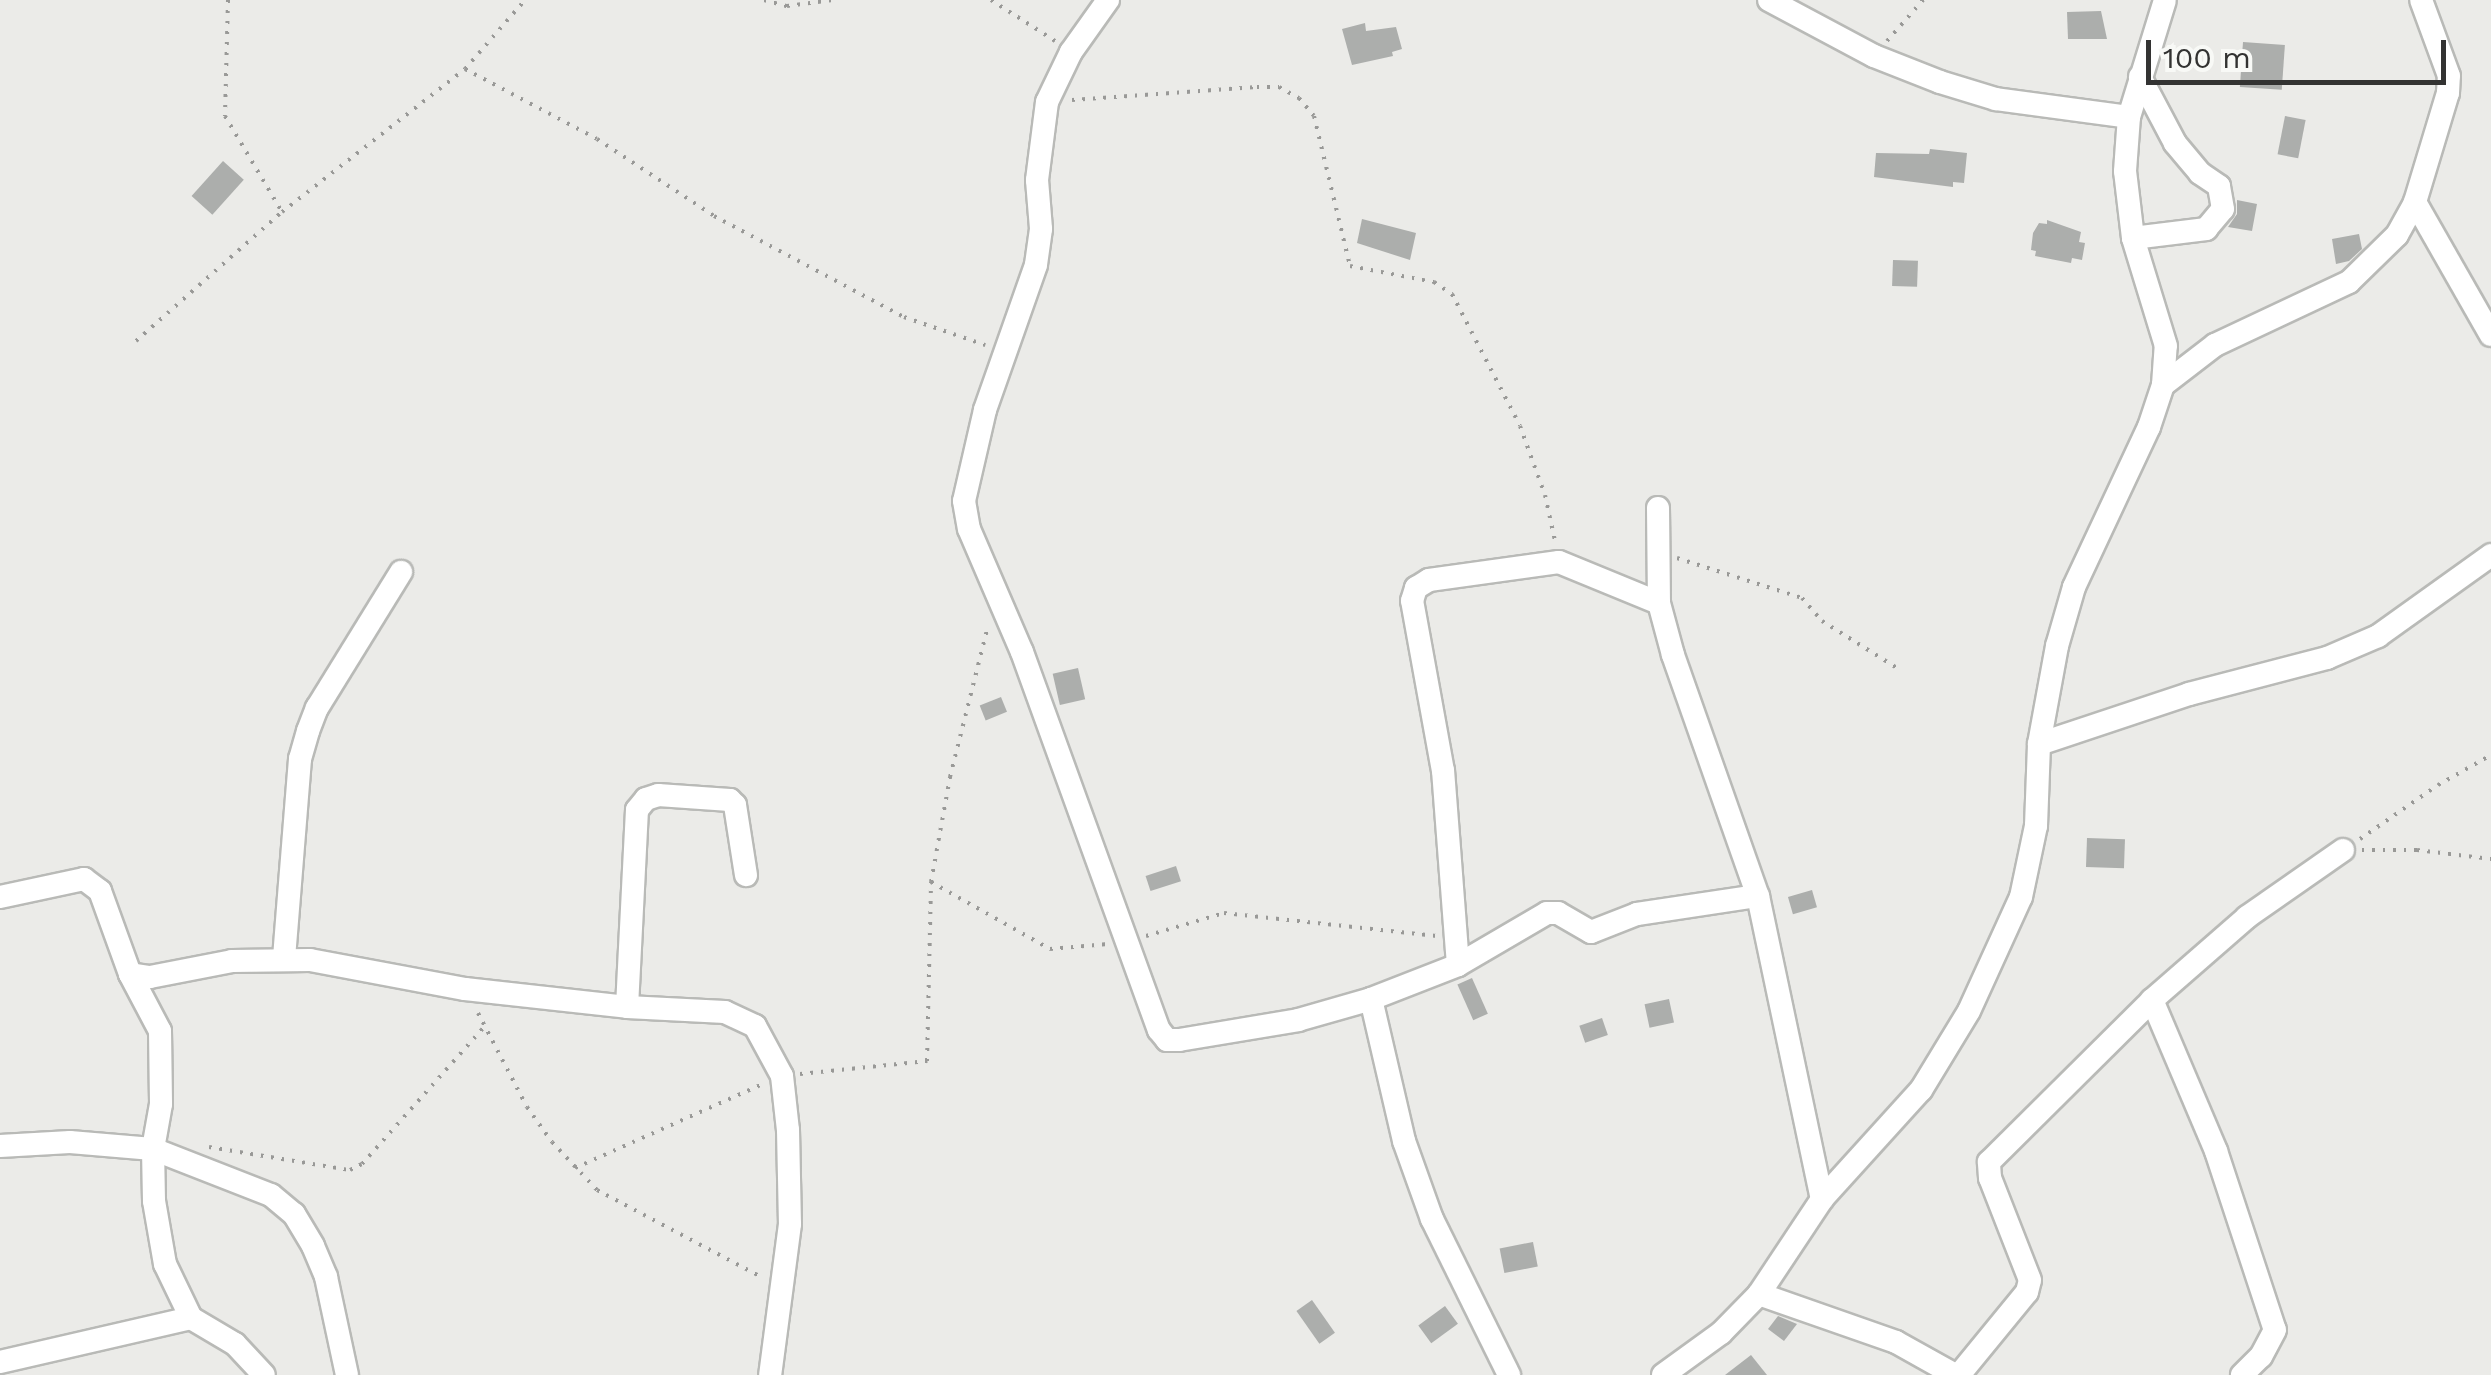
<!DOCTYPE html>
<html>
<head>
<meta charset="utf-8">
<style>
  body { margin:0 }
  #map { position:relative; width:2491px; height:1375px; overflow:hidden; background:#ebebe8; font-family:"Work Sans",sans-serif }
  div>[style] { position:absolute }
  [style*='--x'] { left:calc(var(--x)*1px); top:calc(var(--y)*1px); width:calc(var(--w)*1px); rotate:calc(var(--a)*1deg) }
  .building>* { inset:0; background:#acaeac; transform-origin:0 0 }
  .path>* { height:4px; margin-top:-2px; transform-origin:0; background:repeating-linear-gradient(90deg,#999997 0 2.5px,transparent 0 10.5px) }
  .roads { filter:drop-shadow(2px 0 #b9bab7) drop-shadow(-2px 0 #b9bab7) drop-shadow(0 2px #b9bab7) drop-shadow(0 -2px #b9bab7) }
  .minor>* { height:22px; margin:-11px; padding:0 11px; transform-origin:11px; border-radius:11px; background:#fff }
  span { translate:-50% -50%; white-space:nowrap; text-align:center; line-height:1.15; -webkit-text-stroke:10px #f8f9f6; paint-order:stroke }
  .scale { position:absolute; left:2146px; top:40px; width:300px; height:45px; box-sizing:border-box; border:5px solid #333332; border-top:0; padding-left:12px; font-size:30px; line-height:35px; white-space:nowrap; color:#333332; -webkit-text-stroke:8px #f8f9f6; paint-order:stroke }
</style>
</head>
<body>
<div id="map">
  <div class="building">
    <i style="clip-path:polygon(2101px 11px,2107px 39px,2068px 39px,2067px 12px)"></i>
    <i style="clip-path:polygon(1365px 23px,1366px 31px,1396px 27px,1402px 49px,1392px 52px,1393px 56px,1352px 65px,1342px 29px)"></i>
    <i style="left:2243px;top:42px;width:42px;height:45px;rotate:4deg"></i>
    <i style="left:2285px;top:116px;width:21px;height:39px;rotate:11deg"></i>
    <i style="clip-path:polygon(1930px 149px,1967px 153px,1964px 183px,1953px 182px,1953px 187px,1874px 177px,1876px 153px,1929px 154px)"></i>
    <i style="left:223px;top:161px;width:28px;height:47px;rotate:42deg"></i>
    <i style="clip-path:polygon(2237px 200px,2257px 204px,2252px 231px,2228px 227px,2237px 214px)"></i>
    <i style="clip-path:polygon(1362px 219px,1416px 233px,1410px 260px,1357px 243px)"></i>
    <i style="clip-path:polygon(2047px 220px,2081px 232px,2079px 242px,2085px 243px,2082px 260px,2072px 258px,2071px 263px,2035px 256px,2036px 251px,2031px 250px,2033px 233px,2039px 223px,2047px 224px)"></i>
    <i style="clip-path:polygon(2359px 234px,2362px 249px,2349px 261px,2336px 264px,2332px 239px)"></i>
    <i style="left:1893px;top:260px;width:25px;height:26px;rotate:2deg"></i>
    <i style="left:1078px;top:668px;width:32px;height:26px;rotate:77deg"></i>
    <i style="left:1001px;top:697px;width:16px;height:23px;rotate:68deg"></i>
    <i style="left:2087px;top:838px;width:38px;height:29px;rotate:2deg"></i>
    <i style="left:1176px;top:866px;width:16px;height:32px;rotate:72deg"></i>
    <i style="left:1812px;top:890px;width:18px;height:25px;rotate:74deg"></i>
    <i style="left:1472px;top:978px;width:39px;height:16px;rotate:66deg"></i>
    <i style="left:1669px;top:999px;width:24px;height:25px;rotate:78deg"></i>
    <i style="left:1602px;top:1018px;width:18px;height:24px;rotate:71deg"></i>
    <i style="left:1533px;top:1242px;width:25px;height:34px;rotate:79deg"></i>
    <i style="left:1312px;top:1300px;width:40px;height:19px;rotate:55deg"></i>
    <i style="left:1445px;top:1306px;width:22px;height:33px;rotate:54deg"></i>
    <i style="clip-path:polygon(1778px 1316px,1797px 1324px,1784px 1341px,1768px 1329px)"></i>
    <i style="clip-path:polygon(1751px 1355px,1767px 1375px,1725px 1375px)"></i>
  </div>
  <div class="path">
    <i style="--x:228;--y:0;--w:116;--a:91.5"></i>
    <i style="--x:225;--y:116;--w:112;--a:59.3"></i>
    <i style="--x:764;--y:0;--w:24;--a:15"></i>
    <i style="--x:787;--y:6;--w:46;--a:-7.4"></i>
    <i style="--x:991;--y:0;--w:76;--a:32.6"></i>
    <i style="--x:1887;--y:41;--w:55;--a:-48.7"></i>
    <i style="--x:465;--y:69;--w:149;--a:27.9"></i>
    <i style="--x:597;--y:139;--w:140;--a:33.3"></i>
    <i style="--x:714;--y:216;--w:215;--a:28"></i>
    <i style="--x:904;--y:317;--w:86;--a:19.1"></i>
    <i style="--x:1072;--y:100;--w:185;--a:-4"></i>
    <i style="--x:1257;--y:87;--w:22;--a:0"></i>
    <i style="--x:1279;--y:87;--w:23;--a:29"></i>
    <i style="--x:1299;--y:98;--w:23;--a:50"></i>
    <i style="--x:1314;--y:116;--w:154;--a:76.5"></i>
    <i style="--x:1350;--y:266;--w:86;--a:10.8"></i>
    <i style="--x:1434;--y:282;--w:22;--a:34"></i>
    <i style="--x:1452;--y:294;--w:148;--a:62.7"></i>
    <i style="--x:1520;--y:426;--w:73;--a:70.1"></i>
    <i style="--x:1545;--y:495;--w:47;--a:77.7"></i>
    <i style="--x:136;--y:341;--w:195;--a:-41.5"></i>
    <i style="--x:282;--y:212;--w:232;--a:-38"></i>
    <i style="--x:465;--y:69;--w:91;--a:-49"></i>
    <i style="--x:1677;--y:558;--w:131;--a:17.7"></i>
    <i style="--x:1802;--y:598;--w:30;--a:49"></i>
    <i style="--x:1822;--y:621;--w:89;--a:32.1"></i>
    <i style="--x:2360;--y:839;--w:95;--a:-34.7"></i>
    <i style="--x:2438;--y:785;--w:61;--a:-29.5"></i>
    <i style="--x:2362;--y:850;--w:55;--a:0"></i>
    <i style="--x:2417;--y:850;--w:75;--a:6.9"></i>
    <i style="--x:931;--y:882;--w:137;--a:29.4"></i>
    <i style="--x:1050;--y:949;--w:58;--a:-4.9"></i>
    <i style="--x:1146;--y:936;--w:81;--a:-16.4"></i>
    <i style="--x:1224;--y:913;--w:214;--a:6.2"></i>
    <i style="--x:478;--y:1013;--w:106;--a:62.5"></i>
    <i style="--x:527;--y:1107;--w:43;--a:54.5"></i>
    <i style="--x:552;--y:1142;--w:66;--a:46.8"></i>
    <i style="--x:597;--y:1190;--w:186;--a:27.9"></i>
    <i style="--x:800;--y:1074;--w:128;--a:-5.8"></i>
    <i style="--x:927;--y:1061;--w:179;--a:-88.7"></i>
    <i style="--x:931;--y:882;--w:107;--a:-79.7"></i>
    <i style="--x:950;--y:777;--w:156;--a:-75.9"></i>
    <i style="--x:209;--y:1147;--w:143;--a:9.3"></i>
    <i style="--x:350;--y:1170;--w:13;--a:-27"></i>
    <i style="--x:362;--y:1164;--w:185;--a:-48.3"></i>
    <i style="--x:575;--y:1168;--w:206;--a:-24.1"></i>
  </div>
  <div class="roads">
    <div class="minor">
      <i style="--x:1108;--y:0;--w:64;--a:125.4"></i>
      <i style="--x:1071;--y:52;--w:55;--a:115.6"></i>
      <i style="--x:1047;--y:102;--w:79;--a:97.3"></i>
      <i style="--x:1037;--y:180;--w:49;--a:85.3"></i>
      <i style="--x:1041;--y:229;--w:36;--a:98"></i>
      <i style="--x:1036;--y:265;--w:154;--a:109.4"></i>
      <i style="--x:985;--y:410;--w:93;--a:103"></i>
      <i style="--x:964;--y:501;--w:28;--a:80"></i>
      <i style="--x:969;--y:529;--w:134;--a:66.7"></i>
      <i style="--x:1022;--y:652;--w:402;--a:70.1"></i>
      <i style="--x:1159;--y:1030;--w:13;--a:51"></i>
      <i style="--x:1167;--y:1040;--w:12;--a:0"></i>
      <i style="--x:1179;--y:1040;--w:121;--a:-9.5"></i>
      <i style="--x:1298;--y:1020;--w:76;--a:-16"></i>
      <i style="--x:1371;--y:999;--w:93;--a:-21.3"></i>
      <i style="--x:1458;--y:965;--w:103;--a:-30.3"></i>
      <i style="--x:1547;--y:913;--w:11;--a:0"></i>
      <i style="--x:1558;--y:913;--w:38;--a:30"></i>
      <i style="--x:1591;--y:932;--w:49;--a:-21.4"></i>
      <i style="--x:1637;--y:914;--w:122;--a:-8.5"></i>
      <i style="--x:1769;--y:0;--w:119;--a:28.1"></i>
      <i style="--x:1874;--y:56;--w:71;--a:21.5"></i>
      <i style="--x:1940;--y:82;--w:59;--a:16.9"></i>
      <i style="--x:1996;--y:99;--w:134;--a:7.7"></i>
      <i style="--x:2415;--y:202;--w:153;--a:60.3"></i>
      <i style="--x:2133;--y:238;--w:74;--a:-7"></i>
      <i style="--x:2206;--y:229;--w:26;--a:-50"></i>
      <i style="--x:2223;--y:209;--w:23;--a:-100"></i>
      <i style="--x:2219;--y:186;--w:23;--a:-146"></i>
      <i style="--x:2200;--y:173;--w:39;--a:-130"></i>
      <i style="--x:2175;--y:143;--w:75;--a:-117.9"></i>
      <i style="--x:2163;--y:385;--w:66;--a:-37.6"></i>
      <i style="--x:2215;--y:345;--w:148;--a:-25.2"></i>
      <i style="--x:2349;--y:282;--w:67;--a:-44.4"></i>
      <i style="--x:2397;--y:235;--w:38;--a:-61"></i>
      <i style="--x:2415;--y:202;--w:114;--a:-73.2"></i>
      <i style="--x:2448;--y:93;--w:17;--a:-87"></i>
      <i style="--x:2449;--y:76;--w:81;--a:-110.2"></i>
      <i style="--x:1658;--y:508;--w:95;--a:89.4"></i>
      <i style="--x:1659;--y:603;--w:54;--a:74.9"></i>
      <i style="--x:1673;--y:655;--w:256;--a:70.6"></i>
      <i style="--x:1758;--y:896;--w:310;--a:78.1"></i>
      <i style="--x:2039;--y:744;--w:158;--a:-18.4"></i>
      <i style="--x:2189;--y:694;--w:143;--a:-14.6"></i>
      <i style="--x:2327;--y:658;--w:56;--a:-23.3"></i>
      <i style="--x:2378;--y:636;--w:139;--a:-35.6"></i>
      <i style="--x:0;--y:897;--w:86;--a:-12.1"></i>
      <i style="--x:84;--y:879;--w:20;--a:37"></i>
      <i style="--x:100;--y:891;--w:88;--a:70.1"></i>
      <i style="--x:130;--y:974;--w:64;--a:62.2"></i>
      <i style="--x:160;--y:1031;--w:73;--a:89.2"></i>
      <i style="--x:161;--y:1104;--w:46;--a:100.1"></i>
      <i style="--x:153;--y:1149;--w:52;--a:88.9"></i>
      <i style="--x:154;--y:1201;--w:64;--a:80.1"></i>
      <i style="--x:165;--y:1264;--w:60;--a:64.3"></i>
      <i style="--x:191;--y:1318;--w:51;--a:30.6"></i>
      <i style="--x:235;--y:1344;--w:42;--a:46.9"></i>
      <i style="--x:284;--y:958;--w:200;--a:-85.4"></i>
      <i style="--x:300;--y:759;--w:29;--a:-74"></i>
      <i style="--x:308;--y:731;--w:25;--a:-69"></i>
      <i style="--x:317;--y:708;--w:160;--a:-58.3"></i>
      <i style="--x:1458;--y:965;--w:195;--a:-94.4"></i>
      <i style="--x:1443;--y:771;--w:173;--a:-100.3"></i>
      <i style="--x:1412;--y:601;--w:14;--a:-73"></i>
      <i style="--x:1416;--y:588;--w:15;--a:-32"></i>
      <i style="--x:1429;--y:580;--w:131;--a:-7.9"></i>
      <i style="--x:1559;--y:562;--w:108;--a:22.3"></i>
      <i style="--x:130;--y:974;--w:20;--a:9"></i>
      <i style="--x:150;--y:977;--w:84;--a:-11"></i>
      <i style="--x:232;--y:961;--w:78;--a:-0.7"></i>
      <i style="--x:310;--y:960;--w:158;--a:10.6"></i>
      <i style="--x:465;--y:989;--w:163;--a:6.3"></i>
      <i style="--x:627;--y:1007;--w:98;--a:2.9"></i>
      <i style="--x:725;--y:1012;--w:33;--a:25"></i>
      <i style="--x:755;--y:1026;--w:57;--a:61.6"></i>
      <i style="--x:782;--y:1076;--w:54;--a:83.7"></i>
      <i style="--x:788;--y:1130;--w:94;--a:88.8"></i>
      <i style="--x:790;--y:1224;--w:152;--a:97.5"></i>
      <i style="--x:1371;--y:999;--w:146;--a:76.9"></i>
      <i style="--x:1404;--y:1141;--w:83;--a:70.3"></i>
      <i style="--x:1432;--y:1219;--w:174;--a:63.7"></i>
      <i style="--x:2152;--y:1000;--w:164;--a:67"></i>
      <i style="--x:2216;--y:1151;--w:188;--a:71.8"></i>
      <i style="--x:2275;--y:1330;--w:30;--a:118"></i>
      <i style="--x:2261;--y:1356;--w:27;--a:135"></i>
      <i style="--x:627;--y:1007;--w:197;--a:-87.1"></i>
      <i style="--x:637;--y:810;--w:14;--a:-51"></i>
      <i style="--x:646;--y:799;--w:13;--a:-18"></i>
      <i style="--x:658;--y:795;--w:72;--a:4"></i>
      <i style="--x:730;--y:800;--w:7;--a:45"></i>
      <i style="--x:735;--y:805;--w:71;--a:81.1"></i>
      <i style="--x:0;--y:1146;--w:70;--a:-3.3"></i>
      <i style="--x:70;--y:1142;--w:83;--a:4.8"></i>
      <i style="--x:153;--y:1149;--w:127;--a:21.3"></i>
      <i style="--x:271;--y:1195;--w:30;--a:40"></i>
      <i style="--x:294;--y:1214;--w:37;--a:59"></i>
      <i style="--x:313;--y:1246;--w:34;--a:67"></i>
      <i style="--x:326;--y:1277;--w:100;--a:77.9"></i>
      <i style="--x:1759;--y:1294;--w:145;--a:19.3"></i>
      <i style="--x:1896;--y:1342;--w:68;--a:29.2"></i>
      <i style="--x:0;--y:1362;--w:196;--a:-13"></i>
      <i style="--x:1663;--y:1375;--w:72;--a:-35.9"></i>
      <i style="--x:1721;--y:1333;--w:54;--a:-45.7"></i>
      <i style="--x:1759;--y:1294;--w:114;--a:-56.4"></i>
      <i style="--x:1822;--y:1199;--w:147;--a:-47.8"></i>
      <i style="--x:1921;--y:1090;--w:92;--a:-58.7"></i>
      <i style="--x:1969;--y:1011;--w:125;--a:-65.5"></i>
      <i style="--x:2021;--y:897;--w:73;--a:-78.1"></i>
      <i style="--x:2036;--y:826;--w:82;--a:-87.9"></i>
      <i style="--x:2039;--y:744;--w:100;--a:-79.6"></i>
      <i style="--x:2057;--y:646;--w:61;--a:-73.9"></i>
      <i style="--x:2074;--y:587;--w:177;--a:-64.9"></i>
      <i style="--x:2149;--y:427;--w:44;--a:-71.6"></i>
      <i style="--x:2163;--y:385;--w:39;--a:-86"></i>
      <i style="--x:2166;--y:346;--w:113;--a:-107"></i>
      <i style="--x:2133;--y:238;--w:67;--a:-96.8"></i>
      <i style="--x:2125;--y:171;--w:54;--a:-85.8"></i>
      <i style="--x:2129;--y:117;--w:122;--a:-72.9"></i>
      <i style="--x:1959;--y:1375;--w:107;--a:-50.7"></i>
      <i style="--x:2027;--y:1292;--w:12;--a:-76"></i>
      <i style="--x:2030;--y:1280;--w:110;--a:-111.4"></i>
      <i style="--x:1990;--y:1178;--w:16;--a:-94"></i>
      <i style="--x:1989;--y:1162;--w:230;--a:-44.8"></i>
      <i style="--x:2152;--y:1000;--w:126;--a:-41.1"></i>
      <i style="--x:2247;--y:917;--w:117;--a:-34.9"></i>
    </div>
  </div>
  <div class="scale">100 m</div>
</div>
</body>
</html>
